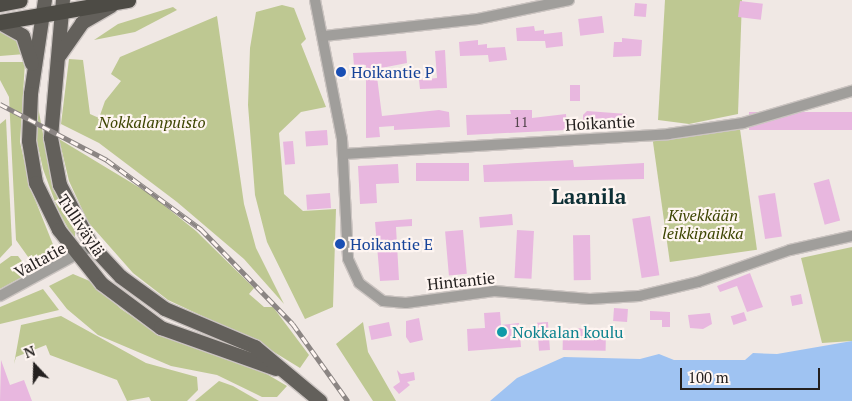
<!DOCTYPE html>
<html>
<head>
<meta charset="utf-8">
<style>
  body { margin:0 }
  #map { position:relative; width:852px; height:401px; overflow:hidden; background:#f0e8e4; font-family:"PT Serif",serif }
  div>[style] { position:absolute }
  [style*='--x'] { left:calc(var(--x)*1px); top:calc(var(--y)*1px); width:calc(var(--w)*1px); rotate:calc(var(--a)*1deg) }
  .green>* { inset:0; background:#bec892; transform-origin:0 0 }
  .water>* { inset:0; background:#9fc3f2 }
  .building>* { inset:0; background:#e8b7df; transform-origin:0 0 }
  .roads { filter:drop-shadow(1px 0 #cbc4c1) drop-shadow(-1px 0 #cbc4c1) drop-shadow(0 1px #cbc4c1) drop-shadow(0 -1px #cbc4c1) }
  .minor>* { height:10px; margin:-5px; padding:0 5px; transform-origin:5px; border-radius:5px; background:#a09e9b }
  .major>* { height:14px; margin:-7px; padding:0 7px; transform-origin:7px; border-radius:7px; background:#63605b }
  .highway>* { height:15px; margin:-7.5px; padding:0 7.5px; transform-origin:7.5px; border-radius:7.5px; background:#4d4b45 }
  .rail>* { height:4.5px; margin-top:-2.25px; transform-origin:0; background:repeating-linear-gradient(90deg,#fef5f1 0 8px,#8b8583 0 16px); box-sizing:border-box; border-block:1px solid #8b8583 }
  .dots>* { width:14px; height:14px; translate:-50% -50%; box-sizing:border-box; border:2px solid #fef5f1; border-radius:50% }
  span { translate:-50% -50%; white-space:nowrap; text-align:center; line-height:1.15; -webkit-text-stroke:4.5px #fef5f1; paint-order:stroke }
  .number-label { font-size:14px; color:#55464f }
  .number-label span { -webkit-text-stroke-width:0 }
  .transit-label { font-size:16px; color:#164399 }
  .left { translate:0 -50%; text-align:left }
  .park-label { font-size:16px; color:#3c4400; font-style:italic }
  .street-label { font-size:16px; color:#24201f }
  .culture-label { font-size:16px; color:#0d838f }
  .district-label { font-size:21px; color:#0d2f35; font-weight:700 }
  .north { position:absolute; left:10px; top:341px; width:50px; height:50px; -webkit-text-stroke:4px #fef5f1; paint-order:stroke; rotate:339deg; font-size:14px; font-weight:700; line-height:20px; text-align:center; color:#24201f }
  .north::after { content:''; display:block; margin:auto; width:18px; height:22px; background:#24201f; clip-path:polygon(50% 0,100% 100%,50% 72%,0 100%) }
  .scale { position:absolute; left:680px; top:368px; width:140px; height:22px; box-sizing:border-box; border:2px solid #24201f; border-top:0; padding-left:6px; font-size:15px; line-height:18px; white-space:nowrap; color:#24201f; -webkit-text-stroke:4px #fef5f1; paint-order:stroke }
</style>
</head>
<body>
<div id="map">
  <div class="green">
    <i style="clip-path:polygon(665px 0,742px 0,738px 114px,689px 124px,658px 120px)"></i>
    <i style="clip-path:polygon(282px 5px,294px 8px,306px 39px,301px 44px,326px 107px,301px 112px,279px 133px,284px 194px,303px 211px,336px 209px,333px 307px,305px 319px,267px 242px,255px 195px,248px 105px,250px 48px,256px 12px)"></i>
    <i style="clip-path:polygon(173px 7px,177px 10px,135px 32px,94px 40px,118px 24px)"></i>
    <i style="clip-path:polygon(217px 16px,244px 204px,256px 248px,284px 304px,244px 259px,177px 202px,99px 143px,61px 124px,69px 59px,83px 60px,90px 114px,99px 118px,105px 101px,121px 81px,111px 74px,120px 57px)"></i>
    <i style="clip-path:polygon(0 32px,14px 35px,25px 54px,0 56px)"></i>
    <i style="clip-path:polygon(0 62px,25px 62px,20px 142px,30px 187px,54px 247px,46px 264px,0 289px,0 264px,11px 256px,18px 256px,30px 272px,36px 268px,16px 240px,9px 97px,0 80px)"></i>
    <i style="clip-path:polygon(37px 101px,49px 167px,75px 230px,75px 241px,58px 210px,43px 169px,37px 142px)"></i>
    <i style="clip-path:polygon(6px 119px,12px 245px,0 258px,0 124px)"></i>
    <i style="left:740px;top:129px;width:122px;height:88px;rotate:82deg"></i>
    <i style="clip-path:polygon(59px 139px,150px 194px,196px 231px,254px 288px,249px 294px,264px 307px,273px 307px,309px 355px,300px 368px,256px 341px,168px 300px,133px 273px,88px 222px,69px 181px)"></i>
    <i style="clip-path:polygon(852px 247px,852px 341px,822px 343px,801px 258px)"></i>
    <i style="clip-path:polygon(73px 274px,92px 282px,121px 309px,152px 330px,248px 363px,287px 386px,277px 397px,262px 397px,217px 375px,171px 366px,98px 335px,67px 309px,49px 286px)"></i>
    <i style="clip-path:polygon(43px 289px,59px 310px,0 324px,0 307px)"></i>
    <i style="clip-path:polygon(61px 316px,146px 363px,197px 377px,198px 390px,187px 401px,151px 401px,149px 397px,127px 401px,117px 380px,50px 355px,46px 345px,16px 357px,14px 364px,21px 325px)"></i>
    <i style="clip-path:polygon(363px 322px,368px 352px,396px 401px,373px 401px,336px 344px)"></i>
    <i style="clip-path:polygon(219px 381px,233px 386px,259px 401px,195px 401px)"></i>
  </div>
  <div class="water">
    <i style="clip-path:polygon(852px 341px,852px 401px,490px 401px,517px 378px,564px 357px,640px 359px,659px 354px,674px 360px,745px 360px,753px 353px,777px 354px)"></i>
  </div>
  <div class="building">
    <i style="left:740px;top:1px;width:23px;height:16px;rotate:7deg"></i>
    <i style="left:635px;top:3px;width:12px;height:13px;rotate:5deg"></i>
    <i style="left:602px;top:16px;width:17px;height:24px;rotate:83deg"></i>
    <i style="clip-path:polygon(534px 26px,535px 31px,544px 30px,544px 34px,562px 32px,563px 46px,546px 48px,545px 41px,517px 41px,516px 28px)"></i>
    <i style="clip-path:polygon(622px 38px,642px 40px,641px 56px,613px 57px,614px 42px,622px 42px)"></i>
    <i style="clip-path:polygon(478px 40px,478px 45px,487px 44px,487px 48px,505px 47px,507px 60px,489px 62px,488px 55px,460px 56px,459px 42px)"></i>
    <i style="clip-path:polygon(445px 50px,447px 88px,420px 89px,419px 80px,437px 78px,435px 51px)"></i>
    <i style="clip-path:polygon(406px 51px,407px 63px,376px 69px,382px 116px,439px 110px,449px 112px,450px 127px,394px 130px,394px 126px,379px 127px,380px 137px,366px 138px,366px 65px,354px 66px,353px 53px)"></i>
    <i style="left:570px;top:85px;width:10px;height:16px"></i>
    <i style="clip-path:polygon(510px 110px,532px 110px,532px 118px,566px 114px,567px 130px,467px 135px,466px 115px,511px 114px)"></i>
    <i style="clip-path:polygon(587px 111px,627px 114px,628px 127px,613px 130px,613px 127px,583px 128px,583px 115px)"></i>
    <i style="left:852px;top:112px;width:18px;height:103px;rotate:90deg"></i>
    <i style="left:327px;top:130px;width:15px;height:22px;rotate:86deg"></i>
    <i style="left:293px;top:141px;width:23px;height:10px;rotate:85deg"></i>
    <i style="clip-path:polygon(573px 160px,574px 167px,644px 163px,644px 179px,484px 182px,483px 165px)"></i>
    <i style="left:469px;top:163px;width:18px;height:53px;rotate:90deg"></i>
    <i style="clip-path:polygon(398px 164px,399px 183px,376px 184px,377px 203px,360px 204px,358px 166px)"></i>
    <i style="left:829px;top:179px;width:43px;height:16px;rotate:75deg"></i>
    <i style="left:330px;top:193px;width:15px;height:24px;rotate:86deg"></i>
    <i style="left:775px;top:193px;width:44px;height:17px;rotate:81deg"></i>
    <i style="left:512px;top:214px;width:11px;height:33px;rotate:85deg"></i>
    <i style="left:650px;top:216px;width:60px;height:18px;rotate:81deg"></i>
    <i style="clip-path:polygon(412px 219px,412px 226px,396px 227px,399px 280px,380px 281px,375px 222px)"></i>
    <i style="left:463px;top:230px;width:44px;height:18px;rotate:85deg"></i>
    <i style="left:517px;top:230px;width:17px;height:48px;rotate:3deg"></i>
    <i style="left:590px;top:235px;width:45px;height:17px;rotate:89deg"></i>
    <i style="clip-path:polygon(750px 273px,763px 307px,747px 312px,737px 286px,720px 292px,717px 286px)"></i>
    <i style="left:801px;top:294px;width:10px;height:11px;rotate:79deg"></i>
    <i style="left:614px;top:308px;width:14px;height:13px;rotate:4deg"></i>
    <i style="clip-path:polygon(650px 311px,670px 312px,670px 327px,662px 327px,662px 320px,650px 320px)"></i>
    <i style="clip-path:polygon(500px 312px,501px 325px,519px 323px,521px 347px,468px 351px,467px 329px,485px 328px,484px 313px)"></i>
    <i style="left:744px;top:312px;width:9px;height:14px;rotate:72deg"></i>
    <i style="clip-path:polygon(710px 313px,712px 324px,703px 329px,690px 328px,688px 315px)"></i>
    <i style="clip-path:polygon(419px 318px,423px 340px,410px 343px,406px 337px,406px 321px)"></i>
    <i style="left:389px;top:322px;width:14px;height:21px;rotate:78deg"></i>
    <i style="left:548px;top:322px;width:28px;height:11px;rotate:86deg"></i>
    <i style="left:563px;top:328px;width:43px;height:22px;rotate:1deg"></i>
    <i style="clip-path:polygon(1px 360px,10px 385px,24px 380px,32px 401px,0 401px)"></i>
    <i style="clip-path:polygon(397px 370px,401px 374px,414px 372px,415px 380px,407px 382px,410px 385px,399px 394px,393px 387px,400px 382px)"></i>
  </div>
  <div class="roads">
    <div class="minor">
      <i style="--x:315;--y:0;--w:142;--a:79"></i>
      <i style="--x:342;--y:139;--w:120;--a:87.1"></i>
      <i style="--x:348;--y:259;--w:26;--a:65"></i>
      <i style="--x:359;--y:283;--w:30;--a:37"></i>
      <i style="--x:383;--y:301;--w:23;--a:5"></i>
      <i style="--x:406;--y:303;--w:89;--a:-7.8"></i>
      <i style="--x:494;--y:291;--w:96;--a:4.8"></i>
      <i style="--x:590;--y:299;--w:49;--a:-3.5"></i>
      <i style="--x:639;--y:296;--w:61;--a:-13.3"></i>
      <i style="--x:698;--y:282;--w:97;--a:-19.2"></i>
      <i style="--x:790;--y:250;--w:64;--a:-12.7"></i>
      <i style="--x:324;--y:36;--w:155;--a:-6.3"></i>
      <i style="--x:478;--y:19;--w:93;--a:-11.8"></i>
      <i style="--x:344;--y:154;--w:325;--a:-3.5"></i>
      <i style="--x:668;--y:134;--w:76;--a:-8.3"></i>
      <i style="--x:743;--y:123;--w:114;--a:-16.4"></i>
      <i style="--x:0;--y:296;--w:105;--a:-28.5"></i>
    </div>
    <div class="major">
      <i style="--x:45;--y:0;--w:95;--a:98.5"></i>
      <i style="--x:31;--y:94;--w:47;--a:92.4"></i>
      <i style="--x:29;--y:141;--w:43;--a:80.5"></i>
      <i style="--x:36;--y:183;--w:52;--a:63.9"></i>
      <i style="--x:59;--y:230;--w:69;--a:51.5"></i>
      <i style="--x:102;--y:284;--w:74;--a:36.7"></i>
      <i style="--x:161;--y:328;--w:122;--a:19.6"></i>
      <i style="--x:63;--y:0;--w:139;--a:95"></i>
      <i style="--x:51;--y:138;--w:48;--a:79.2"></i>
      <i style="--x:60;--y:185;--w:69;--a:62.3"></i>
      <i style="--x:92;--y:246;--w:42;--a:46.9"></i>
      <i style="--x:121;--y:277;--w:54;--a:36"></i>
      <i style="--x:165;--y:309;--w:98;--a:22.9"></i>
      <i style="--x:255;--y:347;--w:85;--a:39.7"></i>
      <i style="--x:0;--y:23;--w:26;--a:29"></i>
      <i style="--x:23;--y:36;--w:29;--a:72"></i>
      <i style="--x:60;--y:55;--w:39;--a:-55"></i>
      <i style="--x:82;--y:23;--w:34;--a:-30"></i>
    </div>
    <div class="highway">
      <i style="--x:0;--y:4;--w:20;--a:-11"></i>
      <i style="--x:0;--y:22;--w:130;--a:-9.8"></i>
    </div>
  </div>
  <div class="rail">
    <i style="--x:0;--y:104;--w:121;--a:27.6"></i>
    <i style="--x:107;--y:160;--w:117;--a:36.3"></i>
    <i style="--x:201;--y:229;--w:132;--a:45.9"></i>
    <i style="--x:293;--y:324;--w:95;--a:54.5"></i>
  </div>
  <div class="dots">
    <i style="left:341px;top:72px;background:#1a4fb4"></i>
    <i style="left:340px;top:244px;background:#1a4fb4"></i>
    <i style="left:502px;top:332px;background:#0f9aa8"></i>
  </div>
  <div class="number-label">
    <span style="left:521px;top:122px">11</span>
  </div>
  <div class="transit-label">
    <span class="left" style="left:351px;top:72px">Hoikantie P</span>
    <span class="left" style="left:350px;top:244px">Hoikantie E</span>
  </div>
  <div class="park-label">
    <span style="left:152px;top:122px">Nokkalanpuisto</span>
    <span style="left:703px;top:224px">Kivekkään<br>leikkipaikka</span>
  </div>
  <div class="street-label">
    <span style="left:600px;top:123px;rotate:-3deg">Hoikantie</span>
    <span style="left:81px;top:225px;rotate:56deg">Tulliväylä</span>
    <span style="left:40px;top:260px;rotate:-29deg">Valtatie</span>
    <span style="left:461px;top:281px;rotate:-6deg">Hintantie</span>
  </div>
  <div class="culture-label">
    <span class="left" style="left:512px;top:332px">Nokkalan koulu</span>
  </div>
  <div class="district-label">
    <span style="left:589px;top:196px">Laanila</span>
  </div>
  <div class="north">N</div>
  <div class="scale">100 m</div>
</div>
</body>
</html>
